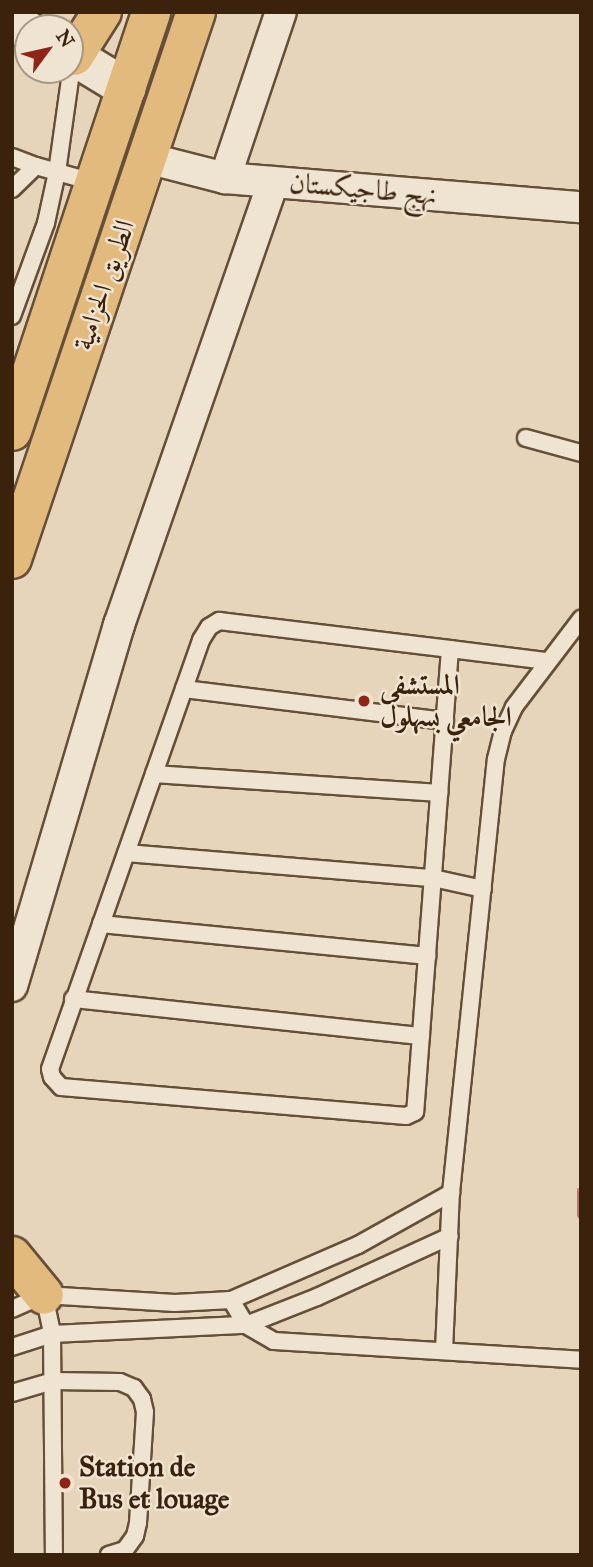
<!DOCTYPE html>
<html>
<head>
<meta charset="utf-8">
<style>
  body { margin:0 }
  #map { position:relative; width:593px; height:1567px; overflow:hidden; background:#e6d5ba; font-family:"IM FELL Great Primer",Amiri,serif }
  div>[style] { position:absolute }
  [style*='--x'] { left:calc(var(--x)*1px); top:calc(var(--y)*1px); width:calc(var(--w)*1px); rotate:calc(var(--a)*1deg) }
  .roads { filter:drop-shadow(2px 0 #654f38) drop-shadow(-2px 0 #654f38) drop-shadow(0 2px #654f38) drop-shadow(0 -2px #654f38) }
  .lane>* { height:16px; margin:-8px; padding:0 8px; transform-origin:8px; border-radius:8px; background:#efe4d2 }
  .street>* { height:30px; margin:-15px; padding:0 15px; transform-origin:15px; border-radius:15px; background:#efe4d2 }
  .secondary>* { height:38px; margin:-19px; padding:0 19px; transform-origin:19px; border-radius:19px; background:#efe4d2 }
  .highway>* { height:38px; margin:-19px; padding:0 19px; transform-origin:19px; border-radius:19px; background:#e3ba7d }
  .wall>* { inset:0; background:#b4776b }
  .building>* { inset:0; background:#d18a7c }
  .dots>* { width:19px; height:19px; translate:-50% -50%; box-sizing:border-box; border:4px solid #efe4d2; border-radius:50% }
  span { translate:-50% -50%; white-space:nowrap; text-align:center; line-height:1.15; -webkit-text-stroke:5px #efe4d2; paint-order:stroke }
  .street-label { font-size:28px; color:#3a220c }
  .poi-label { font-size:28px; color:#3a220c; font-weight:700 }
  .left { translate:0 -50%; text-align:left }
  .frame { position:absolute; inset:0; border:14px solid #3a220c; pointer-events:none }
  .north { position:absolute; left:14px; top:14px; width:70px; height:70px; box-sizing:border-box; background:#efe4d2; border:2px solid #a79683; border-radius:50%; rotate:57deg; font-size:19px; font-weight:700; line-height:28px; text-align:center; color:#3a220c }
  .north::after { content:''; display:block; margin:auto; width:24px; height:32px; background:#8f2418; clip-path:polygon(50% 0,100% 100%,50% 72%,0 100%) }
</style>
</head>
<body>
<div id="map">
  <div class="roads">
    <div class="lane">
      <i style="--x:12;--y:157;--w:26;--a:21"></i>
      <i style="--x:12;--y:189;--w:33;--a:-44"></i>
      <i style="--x:36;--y:166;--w:59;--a:15.7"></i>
      <i style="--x:12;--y:316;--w:99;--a:-69.9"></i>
      <i style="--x:46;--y:223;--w:52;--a:-77.8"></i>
      <i style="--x:57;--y:172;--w:115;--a:-82"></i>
      <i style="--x:526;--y:438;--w:57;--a:15.3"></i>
      <i style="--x:450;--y:649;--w:464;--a:94.3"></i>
      <i style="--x:415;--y:1112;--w:10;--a:156"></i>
      <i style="--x:406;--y:1116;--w:346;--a:-175.2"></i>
      <i style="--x:61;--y:1087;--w:13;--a:-132"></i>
      <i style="--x:52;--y:1077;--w:8;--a:-104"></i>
      <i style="--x:50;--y:1069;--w:455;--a:-70.6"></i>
      <i style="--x:201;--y:640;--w:15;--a:-58"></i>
      <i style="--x:209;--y:627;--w:12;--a:-31"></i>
      <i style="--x:219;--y:621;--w:233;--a:6.9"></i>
      <i style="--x:450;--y:649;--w:98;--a:7.1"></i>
      <i style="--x:184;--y:689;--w:263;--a:7"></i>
      <i style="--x:154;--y:774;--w:286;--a:3.8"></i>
      <i style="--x:126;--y:853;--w:308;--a:4.7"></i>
      <i style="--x:433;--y:878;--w:51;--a:12.4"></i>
      <i style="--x:101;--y:924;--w:328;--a:5.6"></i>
      <i style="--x:73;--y:999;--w:350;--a:6.1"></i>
      <i style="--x:44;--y:1295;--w:40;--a:78"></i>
      <i style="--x:52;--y:1334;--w:221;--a:89.5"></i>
      <i style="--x:231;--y:1300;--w:29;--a:59"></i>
      <i style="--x:246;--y:1325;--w:32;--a:30"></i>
      <i style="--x:274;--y:1341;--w:308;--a:3.5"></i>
      <i style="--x:12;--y:1309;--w:35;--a:-24"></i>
      <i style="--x:44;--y:1295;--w:131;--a:3.5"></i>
      <i style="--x:175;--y:1303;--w:56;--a:-3.1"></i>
      <i style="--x:231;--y:1300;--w:138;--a:-23.4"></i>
      <i style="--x:358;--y:1245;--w:107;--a:-29.2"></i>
      <i style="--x:12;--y:1347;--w:42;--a:-18"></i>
      <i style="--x:52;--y:1334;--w:194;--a:-2.7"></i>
      <i style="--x:246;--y:1325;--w:76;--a:-21.5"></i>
      <i style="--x:317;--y:1297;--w:146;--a:-24.6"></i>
      <i style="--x:444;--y:1351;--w:158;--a:-87.5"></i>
      <i style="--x:451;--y:1193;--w:436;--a:-84.1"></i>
      <i style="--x:496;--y:759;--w:29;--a:-76"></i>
      <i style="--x:503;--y:731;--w:26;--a:-65"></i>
      <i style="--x:514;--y:707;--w:111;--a:-52.7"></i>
      <i style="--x:12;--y:1393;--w:43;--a:-16.3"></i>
      <i style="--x:53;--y:1381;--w:67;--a:0.9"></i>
      <i style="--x:120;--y:1382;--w:15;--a:23"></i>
      <i style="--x:134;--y:1388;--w:14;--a:54"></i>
      <i style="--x:142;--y:1399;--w:13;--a:77"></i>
      <i style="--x:145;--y:1412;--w:111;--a:93.6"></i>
      <i style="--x:138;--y:1523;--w:13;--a:103"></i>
      <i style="--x:135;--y:1536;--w:17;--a:126"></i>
      <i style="--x:125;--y:1550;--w:17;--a:163"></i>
    </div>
    <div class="street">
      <i style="--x:147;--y:158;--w:81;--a:14.4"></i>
      <i style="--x:225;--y:178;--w:357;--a:4.7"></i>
      <i style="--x:225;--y:178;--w:175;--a:-71.4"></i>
      <i style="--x:12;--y:986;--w:377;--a:-73.5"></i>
      <i style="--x:119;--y:625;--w:469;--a:-70.8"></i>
    </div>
    <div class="secondary">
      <i style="--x:12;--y:22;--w:18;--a:29"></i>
      <i style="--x:70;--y:54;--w:66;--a:31.3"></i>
    </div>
    <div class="highway">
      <i style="--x:74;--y:56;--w:52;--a:-57.5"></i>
      <i style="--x:12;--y:431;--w:441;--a:-71.6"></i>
      <i style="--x:12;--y:559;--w:577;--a:-71.41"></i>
      <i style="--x:12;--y:1256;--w:50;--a:50.6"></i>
    </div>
  </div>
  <div class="wall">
    <i style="clip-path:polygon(581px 1187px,581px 1222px,577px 1216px,577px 1189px)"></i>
  </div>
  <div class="building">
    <i style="clip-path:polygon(581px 1187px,581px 1195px,577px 1189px)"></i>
  </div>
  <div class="dots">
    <i style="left:364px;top:701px;background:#8f2418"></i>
    <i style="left:65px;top:1483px;background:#8f2418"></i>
  </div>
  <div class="street-label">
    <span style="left:363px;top:189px;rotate:5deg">نهج طاجيكستان</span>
    <span style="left:104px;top:285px;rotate:-71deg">الطريق الحزامية</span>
  </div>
  <div class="poi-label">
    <span class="left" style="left:380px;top:701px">المستشفى<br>الجامعي بسهلول</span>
    <span class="left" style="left:79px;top:1483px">Station de<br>Bus et louage</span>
  </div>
  <div class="frame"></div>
  <div class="north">N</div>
</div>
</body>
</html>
